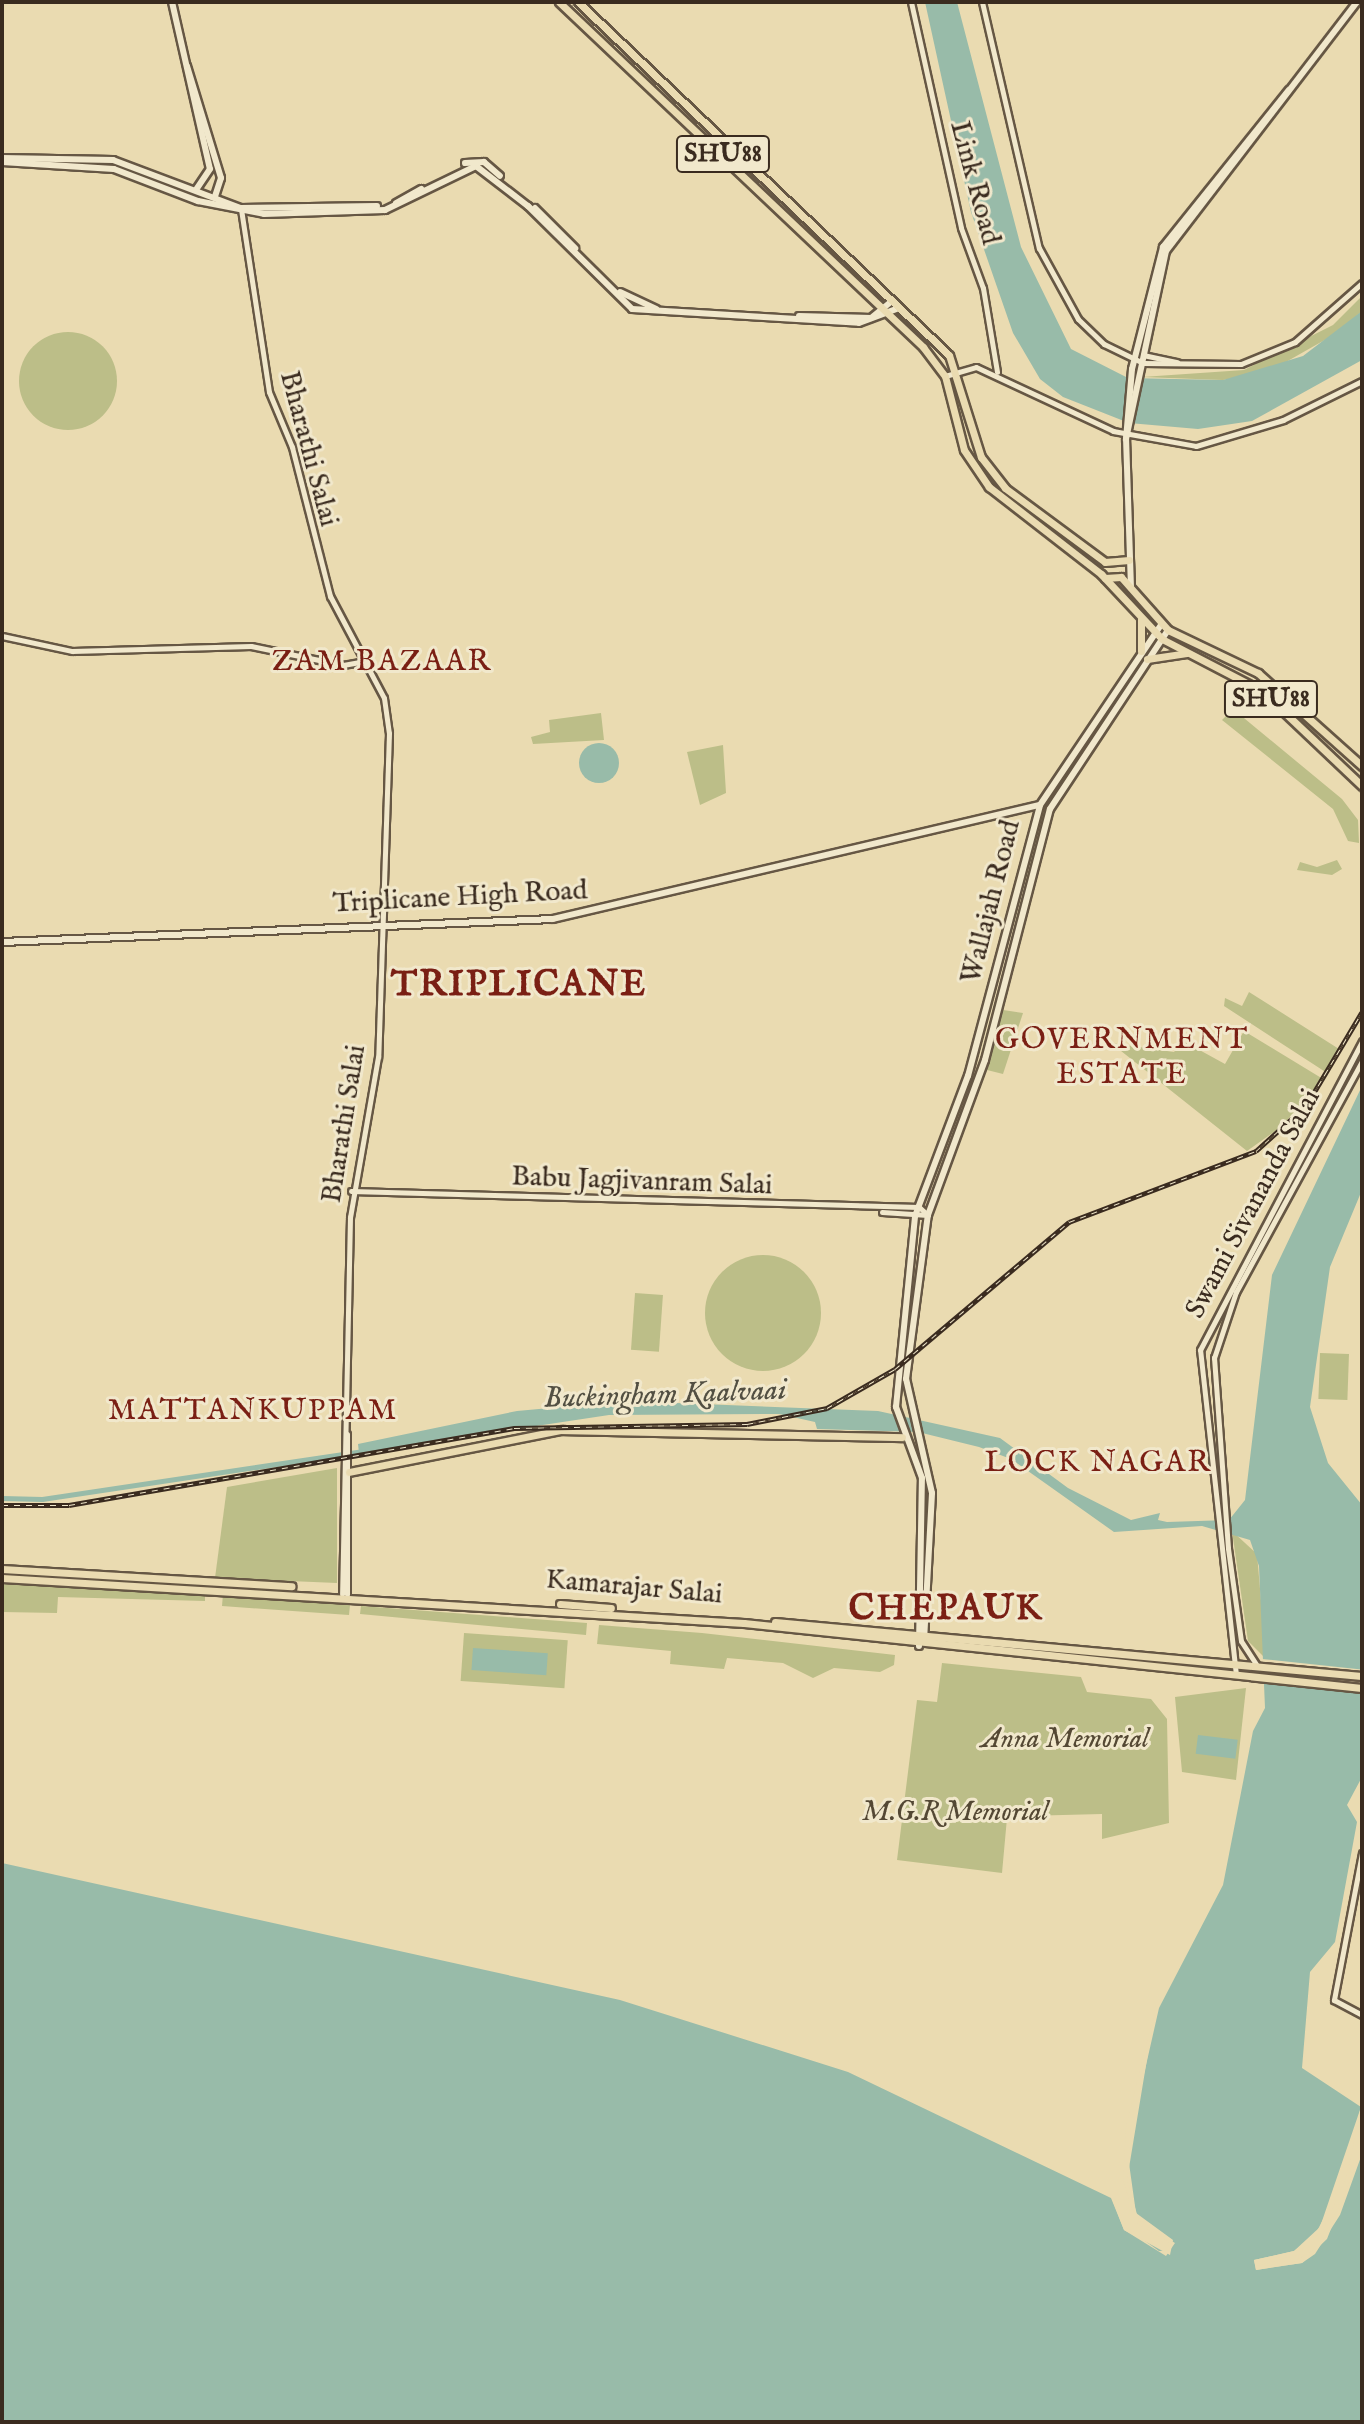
<!DOCTYPE html>
<html>
<head>
<meta charset="utf-8">
<style>
  body { margin:0 }
  #map { position:relative; width:1364px; height:2424px; overflow:hidden; background:#eadbb1; font-family:"IM FELL English",serif }
  div>[style] { position:absolute }
  [style*='--x'] { left:calc(var(--x)*1px); top:calc(var(--y)*1px); width:calc(var(--w)*1px); rotate:calc(var(--a)*1deg) }
  .green>* { inset:0; background:#bcbe88; transform-origin:0 0 }
  .round { border-radius:50% }
  .water>* { inset:0; background:#98bba9; transform-origin:0 0 }
  .pier>* { inset:0; background:#eadbb1; transform-origin:0 0 }
  .canal>* { height:5px; margin:-2.5px; padding:0 2.5px; transform-origin:2.5px; border-radius:2.5px; background:#98bba9 }
  .roads { filter:drop-shadow(2px 0 #665744) drop-shadow(-2px 0 #665744) drop-shadow(0 2px #665744) drop-shadow(0 -2px #665744) }
  .tertiary>* { height:5px; margin:-2.5px; padding:0 2.5px; transform-origin:2.5px; border-radius:2.5px; background:#f1e8cc }
  .secondary>* { height:6px; margin:-3px; padding:0 3px; transform-origin:3px; border-radius:3px; background:#f1e8cc }
  .primary>* { height:7px; margin:-3.5px; padding:0 3.5px; transform-origin:3.5px; border-radius:3.5px; background:#eadbb1 }
  .rail>* { height:5px; margin-top:-2.5px; transform-origin:0; background:repeating-linear-gradient(90deg,#f1e8cc 0 6px,#3a2b1f 0 12px); box-sizing:border-box; border-block:2px solid #3a2b1f }
  span { translate:-50% -50%; white-space:nowrap; text-align:center; line-height:1.15; -webkit-text-stroke:6px #f1e8cc; paint-order:stroke }
  .shield-label span { padding:2px 6px; background:#f1e8cc; border:2px solid; border-radius:6px; -webkit-text-stroke-width:0 }
  .shield-label { font-size:26px; color:#3a2b1f; font-weight:700 }
  .street-label { font-size:28px; color:#3a2b1f }
  .park-label { font-size:28px; color:#544834; font-style:italic }
  .neighbourhood-label { font-size:30px; color:#7a1f14; letter-spacing:2px }
  .water-label { font-size:30px; color:#524f42; font-style:italic }
  .district-label { font-size:36px; color:#7a1f14; font-weight:700; letter-spacing:2px }
  .frame { position:absolute; inset:0; border:4px solid #3a2b1f; pointer-events:none }
</style>
</head>
<body>
<div id="map">
  <div class="green">
    <i style="clip-path:polygon(1362px 296px,1362px 311px,1337px 333px,1270px 371px,1223px 380px,1142px 377px,1244px 370px,1333px 325px)"></i>
    <i class="round" style="left:19px;top:332px;width:98px;height:98px"></i>
    <i style="clip-path:polygon(1233px 709px,1342px 799px,1358px 820px,1359px 843px,1348px 841px,1333px 809px,1222px 720px)"></i>
    <i style="clip-path:polygon(601px 713px,604px 740px,533px 744px,531px 737px,550px 732px,549px 720px)"></i>
    <i style="clip-path:polygon(723px 745px,726px 793px,700px 805px,687px 752px)"></i>
    <i style="clip-path:polygon(1337px 860px,1342px 869px,1332px 875px,1297px 870px,1300px 862px,1317px 867px)"></i>
    <i style="clip-path:polygon(1249px 992px,1339px 1049px,1327px 1073px,1224px 1006px,1225px 998px,1242px 1006px)"></i>
    <i style="clip-path:polygon(1003px 1010px,1023px 1013px,1003px 1074px,987px 1070px)"></i>
    <i style="clip-path:polygon(1244px 1031px,1323px 1079px,1281px 1127px,1247px 1151px,1111px 1043px,1174px 1052px,1183px 1041px,1225px 1064px)"></i>
    <i class="round" style="left:705px;top:1255px;width:116px;height:116px"></i>
    <i style="left:635px;top:1293px;width:28px;height:57px;rotate:4deg"></i>
    <i style="left:1320px;top:1353px;width:29px;height:46px;rotate:2deg"></i>
    <i style="clip-path:polygon(337px 1468px,337px 1583px,215px 1578px,227px 1487px)"></i>
    <i style="clip-path:polygon(1232px 1531px,1257px 1554px,1266px 1659px,1248px 1641px)"></i>
    <i style="clip-path:polygon(2px 1584px,205px 1592px,205px 1601px,58px 1597px,57px 1613px,2px 1612px)"></i>
    <i style="clip-path:polygon(223px 1594px,350px 1605px,349px 1615px,222px 1606px)"></i>
    <i style="clip-path:polygon(361px 1606px,587px 1623px,586px 1635px,360px 1614px)"></i>
    <i style="clip-path:polygon(599px 1625px,702px 1633px,895px 1655px,894px 1665px,880px 1672px,834px 1668px,813px 1678px,783px 1663px,727px 1658px,724px 1669px,670px 1664px,671px 1651px,597px 1644px)"></i>
    <i style="left:464px;top:1633px;width:104px;height:48px;rotate:4deg"></i>
    <i style="clip-path:polygon(942px 1663px,1081px 1677px,1087px 1692px,1151px 1699px,1167px 1719px,1169px 1823px,1102px 1839px,1102px 1814px,1024px 1816px,1024px 1807px,1008px 1807px,1002px 1873px,897px 1860px,917px 1700px,937px 1702px)"></i>
    <i style="clip-path:polygon(1246px 1688px,1236px 1780px,1182px 1772px,1175px 1697px)"></i>
  </div>
  <div class="water">
    <i style="clip-path:polygon(925px 2px,957px 2px,1021px 247px,1071px 349px,1128px 378px,1223px 380px,1303px 356px,1362px 311px,1362px 360px,1252px 421px,1198px 429px,1129px 423px,1063px 397px,1040px 379px,1013px 333px,971px 212px)"></i>
    <i class="round" style="left:579px;top:743px;width:40px;height:40px"></i>
    <i style="clip-path:polygon(1362px 1086px,1362px 1190px,1330px 1267px,1310px 1407px,1328px 1463px,1362px 1505px,1362px 1777px,1347px 1805px,1357px 1822px,1335px 1942px,1310px 1972px,1302px 2068px,1361px 2107px,1339px 2188px,1315px 2235px,1294px 2251px,1254px 2260px,1256px 2270px,1302px 2263px,1315px 2254px,1340px 2215px,1362px 2154px,1362px 2422px,2px 2422px,2px 1863px,620px 2000px,848px 2072px,1111px 2198px,1124px 2230px,1170px 2255px,1173px 2240px,1136px 2213px,1127px 2149px,1159px 2008px,1223px 1885px,1253px 1731px,1265px 1708px,1259px 1566px,1250px 1540px,1202px 1526px,1114px 1532px,1011px 1459px,979px 1447px,918px 1432px,817px 1429px,815px 1422px,779px 1414px,609px 1415px,359px 1453px,358px 1444px,517px 1411px,627px 1401px,878px 1411px,1000px 1438px,1068px 1488px,1131px 1520px,1160px 1513px,1158px 1520px,1167px 1522px,1229px 1520px,1245px 1500px,1272px 1275px)"></i>
    <i style="left:473px;top:1648px;width:75px;height:22px;rotate:4deg"></i>
    <i style="left:1198px;top:1735px;width:40px;height:19px;rotate:7deg"></i>
  </div>
  <div class="pier">
    <i style="left:1262px;top:1659px;width:100px;height:24px;rotate:6deg"></i>
    <i style="clip-path:polygon(1156px 2005px,1127px 2180px,1139px 2221px,1175px 2243px,1166px 2256px,1124px 2230px,1110px 2194px,1127px 2228px,1159px 2251px,1170px 2250px,1170px 2243px,1136px 2223px,1123px 2180px,1126px 2127px)"></i>
    <i style="clip-path:polygon(1362px 2104px,1347px 2175px,1324px 2229px,1296px 2255px,1257px 2266px,1288px 2265px,1312px 2251px,1336px 2213px,1362px 2150px,1327px 2239px,1302px 2263px,1256px 2270px,1254px 2260px,1294px 2251px,1320px 2227px)"></i>
  </div>
  <div class="canal">
    <i style="--x:2;--y:1498;--w:40;--a:1.4"></i>
    <i style="--x:42;--y:1499;--w:325;--a:-8.5"></i>
  </div>
  <div class="roads">
    <div class="tertiary">
      <i style="--x:911;--y:2;--w:231;--a:77.5"></i>
      <i style="--x:961;--y:228;--w:64;--a:69.9"></i>
      <i style="--x:983;--y:288;--w:85;--a:80.5"></i>
      <i style="--x:982;--y:2;--w:253;--a:77"></i>
      <i style="--x:1039;--y:248;--w:81;--a:61.2"></i>
      <i style="--x:1078;--y:319;--w:36;--a:44"></i>
      <i style="--x:1104;--y:344;--w:43;--a:26"></i>
      <i style="--x:1143;--y:363;--w:98;--a:0.6"></i>
      <i style="--x:1241;--y:364;--w:58;--a:-22.2"></i>
      <i style="--x:1295;--y:342;--w:89;--a:-41.4"></i>
      <i style="--x:241;--y:209;--w:185;--a:81.3"></i>
      <i style="--x:269;--y:392;--w:60;--a:67.3"></i>
      <i style="--x:292;--y:447;--w:154;--a:75.7"></i>
      <i style="--x:330;--y:596;--w:115;--a:62.1"></i>
      <i style="--x:384;--y:698;--w:35;--a:82"></i>
      <i style="--x:389;--y:733;--w:324;--a:91.9"></i>
      <i style="--x:378;--y:1057;--w:162;--a:99.9"></i>
      <i style="--x:350;--y:1217;--w:377;--a:91.2"></i>
      <i style="--x:1143;--y:355;--w:35;--a:12"></i>
      <i style="--x:945;--y:376;--w:32;--a:-16"></i>
      <i style="--x:976;--y:367;--w:151;--a:25"></i>
      <i style="--x:1113;--y:431;--w:84;--a:10.2"></i>
      <i style="--x:1196;--y:446;--w:91;--a:-16.6"></i>
      <i style="--x:1283;--y:420;--w:88;--a:-26.3"></i>
      <i style="--x:2;--y:636;--w:72;--a:12.1"></i>
      <i style="--x:72;--y:651;--w:179;--a:-1.6"></i>
      <i style="--x:251;--y:646;--w:94;--a:11.7"></i>
      <i style="--x:343;--y:665;--w:17;--a:-10"></i>
      <i style="--x:351;--y:1191;--w:568;--a:1.61"></i>
      <i style="--x:919;--y:1207;--w:12;--a:42"></i>
      <i style="--x:882;--y:1212;--w:46;--a:3.7"></i>
      <i style="--x:347;--y:1594;--w:160;--a:-90"></i>
      <i style="--x:1256;--y:1664;--w:27;--a:-123"></i>
      <i style="--x:1241;--y:1641;--w:94;--a:-98"></i>
      <i style="--x:1228;--y:1548;--w:191;--a:-94.2"></i>
      <i style="--x:1214;--y:1358;--w:70;--a:-71.6"></i>
      <i style="--x:1236;--y:1292;--w:263;--a:-61.4"></i>
      <i style="--x:1236;--y:1675;--w:327;--a:-96.3"></i>
      <i style="--x:1200;--y:1350;--w:349;--a:-62.3"></i>
      <i style="--x:1362;--y:1853;--w:150;--a:100.8"></i>
      <i style="--x:1334;--y:2000;--w:32;--a:28"></i>
    </div>
    <div class="secondary">
      <i style="--x:172;--y:2;--w:171;--a:77.2"></i>
      <i style="--x:210;--y:169;--w:25;--a:124"></i>
      <i style="--x:187;--y:66;--w:117;--a:73.1"></i>
      <i style="--x:221;--y:178;--w:20;--a:108"></i>
      <i style="--x:2;--y:158;--w:111;--a:1"></i>
      <i style="--x:113;--y:160;--w:137;--a:20.6"></i>
      <i style="--x:241;--y:208;--w:136;--a:-0.8"></i>
      <i style="--x:2;--y:162;--w:112;--a:3.6"></i>
      <i style="--x:114;--y:169;--w:90;--a:20.9"></i>
      <i style="--x:198;--y:201;--w:67;--a:11.1"></i>
      <i style="--x:264;--y:214;--w:121;--a:-1.9"></i>
      <i style="--x:385;--y:210;--w:101;--a:-25.8"></i>
      <i style="--x:476;--y:166;--w:66;--a:37.6"></i>
      <i style="--x:528;--y:206;--w:146;--a:44.7"></i>
      <i style="--x:632;--y:309;--w:227;--a:3.5"></i>
      <i style="--x:859;--y:323;--w:43;--a:-20.6"></i>
      <i style="--x:465;--y:163;--w:19;--a:-3"></i>
      <i style="--x:484;--y:162;--w:21;--a:41"></i>
      <i style="--x:396;--y:203;--w:29;--a:-29"></i>
      <i style="--x:535;--y:208;--w:57;--a:45"></i>
      <i style="--x:620;--y:292;--w:40;--a:25"></i>
      <i style="--x:799;--y:316;--w:72;--a:1.6"></i>
      <i style="--x:871;--y:318;--w:27;--a:-39"></i>
      <i style="--x:1126;--y:439;--w:70;--a:-85.1"></i>
      <i style="--x:1132;--y:369;--w:126;--a:-75.7"></i>
      <i style="--x:1163;--y:247;--w:201;--a:-51.3"></i>
      <i style="--x:1131;--y:588;--w:149;--a:-91.9"></i>
      <i style="--x:1126;--y:439;--w:192;--a:-78"></i>
      <i style="--x:1166;--y:251;--w:314;--a:-52.5"></i>
      <i style="--x:2;--y:942;--w:551;--a:-2.39"></i>
      <i style="--x:553;--y:919;--w:499;--a:-13.2"></i>
      <i style="--x:924;--y:1641;--w:148;--a:-86.9"></i>
      <i style="--x:932;--y:1493;--w:117;--a:-102.8"></i>
      <i style="--x:906;--y:1379;--w:165;--a:-82.4"></i>
      <i style="--x:928;--y:1215;--w:165;--a:-69.8"></i>
      <i style="--x:985;--y:1060;--w:259;--a:-75.5"></i>
      <i style="--x:1050;--y:809;--w:214;--a:-56.6"></i>
      <i style="--x:919;--y:1646;--w:168;--a:-89"></i>
      <i style="--x:922;--y:1478;--w:76;--a:-110.1"></i>
      <i style="--x:896;--y:1407;--w:192;--a:-84.3"></i>
      <i style="--x:915;--y:1216;--w:150;--a:-69.3"></i>
      <i style="--x:968;--y:1076;--w:280;--a:-75.1"></i>
      <i style="--x:1040;--y:805;--w:217;--a:-56.1"></i>
    </div>
    <div class="primary">
      <i style="--x:559;--y:2;--w:502;--a:43.46"></i>
      <i style="--x:923;--y:347;--w:36;--a:53"></i>
      <i style="--x:945;--y:376;--w:76;--a:75.6"></i>
      <i style="--x:964;--y:450;--w:45;--a:56"></i>
      <i style="--x:989;--y:487;--w:142;--a:37.8"></i>
      <i style="--x:1101;--y:574;--w:89;--a:46.8"></i>
      <i style="--x:1162;--y:639;--w:113;--a:27.5"></i>
      <i style="--x:1262;--y:691;--w:138;--a:43.5"></i>
      <i style="--x:578;--y:2;--w:512;--a:43.58"></i>
      <i style="--x:949;--y:355;--w:107;--a:72.6"></i>
      <i style="--x:981;--y:457;--w:39;--a:52"></i>
      <i style="--x:1005;--y:488;--w:124;--a:36.5"></i>
      <i style="--x:1105;--y:562;--w:24;--a:-5"></i>
      <i style="--x:1105;--y:578;--w:16;--a:-4"></i>
      <i style="--x:1121;--y:577;--w:71;--a:48.4"></i>
      <i style="--x:1168;--y:630;--w:100;--a:25.5"></i>
      <i style="--x:1258;--y:673;--w:140;--a:41.8"></i>
      <i style="--x:1141;--y:619;--w:32;--a:90"></i>
      <i style="--x:1147;--y:659;--w:40;--a:-8.5"></i>
      <i style="--x:349;--y:1472;--w:217;--a:-11.2"></i>
      <i style="--x:562;--y:1430;--w:340;--a:1.2"></i>
      <i style="--x:2;--y:1569;--w:290;--a:3.4"></i>
      <i style="--x:2;--y:1578;--w:743;--a:3.47"></i>
      <i style="--x:744;--y:1623;--w:621;--a:6"></i>
      <i style="--x:560;--y:1604;--w:51;--a:4.5"></i>
      <i style="--x:775;--y:1622;--w:589;--a:5.26"></i>
    </div>
  </div>
  <div class="rail">
    <i style="--x:2;--y:1505;--w:67;--a:0"></i>
    <i style="--x:69;--y:1505;--w:452;--a:-9.8"></i>
    <i style="--x:514;--y:1428;--w:233;--a:-1"></i>
    <i style="--x:747;--y:1424;--w:82;--a:-11.3"></i>
    <i style="--x:827;--y:1408;--w:78;--a:-29.8"></i>
    <i style="--x:895;--y:1369;--w:228;--a:-40.2"></i>
    <i style="--x:1069;--y:1222;--w:200;--a:-20.8"></i>
    <i style="--x:1256;--y:1151;--w:67;--a:-42"></i>
    <i style="--x:1306;--y:1106;--w:109;--a:-59.2"></i>
  </div>
  <div class="shield-label">
    <span style="left:723px;top:154px">SHU88</span>
    <span style="left:1271px;top:699px">SHU88</span>
  </div>
  <div class="street-label">
    <span style="left:974px;top:183px;rotate:75deg">Link Road</span>
    <span style="left:308px;top:449px;rotate:75deg">Bharathi Salai</span>
    <span style="left:460px;top:898px;rotate:-3deg">Triplicane High Road</span>
    <span style="left:992px;top:902px;rotate:-76deg">Wallajah Road</span>
    <span style="left:345px;top:1124px;rotate:-81deg">Bharathi Salai</span>
    <span style="left:642px;top:1182px;rotate:2deg">Babu Jagjivanram Salai</span>
    <span style="left:1254px;top:1204px;rotate:-62deg">Swami Sivananda Salai</span>
    <span style="left:634px;top:1588px;rotate:5deg">Kamarajar Salai</span>
  </div>
  <div class="park-label">
    <span style="left:1065px;top:1740px">Anna Memorial</span>
    <span style="left:955px;top:1813px">M.G.R Memorial</span>
  </div>
  <div class="neighbourhood-label">
    <span style="left:382px;top:662px">ZAM BAZAAR</span>
    <span style="left:1122px;top:1057px">GOVERNMENT<br>ESTATE</span>
    <span style="left:253px;top:1411px">MATTANKUPPAM</span>
    <span style="left:1098px;top:1463px">LOCK NAGAR</span>
  </div>
  <div class="water-label">
    <span style="left:665px;top:1395px;rotate:-2deg">Buckingham Kaalvaai</span>
  </div>
  <div class="district-label">
    <span style="left:519px;top:986px">TRIPLICANE</span>
    <span style="left:946px;top:1610px">CHEPAUK</span>
  </div>
  <div class="frame"></div>
</div>
</body>
</html>
